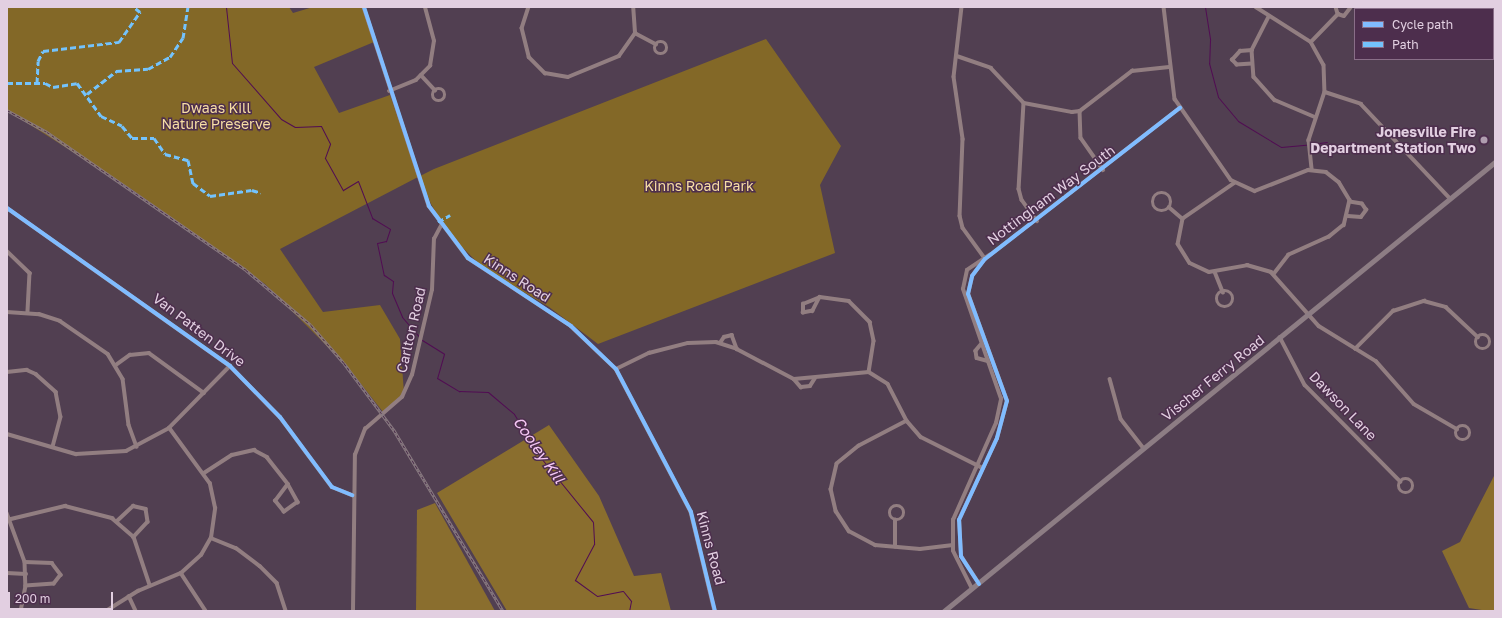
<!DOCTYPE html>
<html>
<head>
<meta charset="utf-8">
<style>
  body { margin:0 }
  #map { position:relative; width:1502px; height:618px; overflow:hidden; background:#513f51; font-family:"Golos Text",sans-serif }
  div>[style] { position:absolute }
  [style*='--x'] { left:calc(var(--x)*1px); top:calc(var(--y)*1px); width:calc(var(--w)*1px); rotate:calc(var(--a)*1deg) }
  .green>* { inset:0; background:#836827 }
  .forest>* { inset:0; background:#8a6e2e }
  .stream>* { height:1px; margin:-0.5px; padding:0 0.5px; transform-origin:0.5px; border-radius:0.5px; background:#510c53 }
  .minor>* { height:3.5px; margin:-1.75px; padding:0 1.75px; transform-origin:1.75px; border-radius:1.75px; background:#927e81 }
  .minor>.ring { margin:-1.75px; padding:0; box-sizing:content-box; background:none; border:3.5px solid #927e81; border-radius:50% }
  .major>* { height:4.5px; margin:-2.25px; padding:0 2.25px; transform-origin:2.25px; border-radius:2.25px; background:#8d7d84 }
  .rail>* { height:2.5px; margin-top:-1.25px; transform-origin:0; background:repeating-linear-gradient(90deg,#4d2e4d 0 3px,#897a81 0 6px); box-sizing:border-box; border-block:1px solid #897a81 }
  .quiet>* { height:3px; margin-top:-1.5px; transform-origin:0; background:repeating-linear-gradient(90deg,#73c3fd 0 6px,transparent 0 9px) }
  .cycleway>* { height:4px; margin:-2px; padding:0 2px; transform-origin:2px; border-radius:2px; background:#80bcff }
  .dots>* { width:11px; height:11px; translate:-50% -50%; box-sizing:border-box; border:2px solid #4d2e4d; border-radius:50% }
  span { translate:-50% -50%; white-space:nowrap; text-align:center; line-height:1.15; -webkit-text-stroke:3px #4d2e4d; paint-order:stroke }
  .park-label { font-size:14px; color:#f7dea4 }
  .poi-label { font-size:14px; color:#e2cfe1; font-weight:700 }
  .right { translate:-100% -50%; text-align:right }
  .street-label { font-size:14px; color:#e2cfe1 }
  .water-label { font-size:15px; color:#f6c8f5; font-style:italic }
  .frame { position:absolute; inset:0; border:8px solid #e2cfe1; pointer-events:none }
  .legend { position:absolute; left:1354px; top:8px; width:140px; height:52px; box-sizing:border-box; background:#4d2e4d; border:1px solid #896e88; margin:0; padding:5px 7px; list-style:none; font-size:12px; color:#e2cfe1 }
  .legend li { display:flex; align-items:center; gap:8px; height:20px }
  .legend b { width:20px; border:1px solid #896e88 }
  .scale { position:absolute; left:8px; top:592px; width:105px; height:18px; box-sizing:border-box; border:2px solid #e2cfe1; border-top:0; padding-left:5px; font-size:12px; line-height:14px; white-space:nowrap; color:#e2cfe1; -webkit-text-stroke:3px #4d2e4d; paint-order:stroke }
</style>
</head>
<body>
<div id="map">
  <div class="green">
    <i style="clip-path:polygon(7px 7px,289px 7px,293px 13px,313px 7px,364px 7px,374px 42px,314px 67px,339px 113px,390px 95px,418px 177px,280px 249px,323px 312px,380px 305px,400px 339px,404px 393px,383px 412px,346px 365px,265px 284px,131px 189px,7px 110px)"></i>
    <i style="clip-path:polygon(766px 39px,841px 146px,820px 185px,835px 253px,598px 344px,549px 307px,483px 268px,450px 235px,431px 204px,420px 176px,434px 169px)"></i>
  </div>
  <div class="forest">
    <i style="clip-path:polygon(549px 425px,599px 496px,634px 576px,661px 573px,671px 611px,507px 611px,437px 493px)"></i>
    <i style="clip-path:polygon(1495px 474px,1495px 611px,1488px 611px,1469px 608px,1442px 551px,1460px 542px)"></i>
    <i style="clip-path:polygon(435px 503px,495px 611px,416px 611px,417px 510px)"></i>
  </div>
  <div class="stream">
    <i style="--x:226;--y:7;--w:56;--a:83.9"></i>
    <i style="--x:232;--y:63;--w:74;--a:48.8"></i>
    <i style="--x:281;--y:119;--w:16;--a:30"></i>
    <i style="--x:295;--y:127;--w:26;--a:-2"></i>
    <i style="--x:321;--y:126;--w:20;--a:63"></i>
    <i style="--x:330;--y:144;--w:15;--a:110"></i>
    <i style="--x:325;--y:158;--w:37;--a:61"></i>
    <i style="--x:343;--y:190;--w:17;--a:-31"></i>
    <i style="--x:358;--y:181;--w:40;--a:69"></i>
    <i style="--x:372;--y:218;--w:21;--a:31"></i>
    <i style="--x:390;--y:229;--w:13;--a:108"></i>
    <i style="--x:386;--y:241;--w:9;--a:167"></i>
    <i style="--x:377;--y:243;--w:33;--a:78"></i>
    <i style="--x:384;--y:275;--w:11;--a:34"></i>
    <i style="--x:393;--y:281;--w:12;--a:95"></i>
    <i style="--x:392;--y:293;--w:26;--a:67"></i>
    <i style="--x:402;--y:317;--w:28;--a:49"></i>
    <i style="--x:1205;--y:7;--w:33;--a:81"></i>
    <i style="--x:1210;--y:40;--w:23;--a:92"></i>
    <i style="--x:1209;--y:63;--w:35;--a:75"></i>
    <i style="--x:1218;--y:97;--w:31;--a:50"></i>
    <i style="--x:1238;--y:121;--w:50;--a:31.2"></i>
    <i style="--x:1281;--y:147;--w:25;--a:-5"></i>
    <i style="--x:1312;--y:144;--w:15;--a:-8"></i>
    <i style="--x:422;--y:340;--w:26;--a:32"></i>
    <i style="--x:444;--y:354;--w:25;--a:106"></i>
    <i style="--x:437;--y:378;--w:26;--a:31"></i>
    <i style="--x:459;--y:391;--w:29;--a:2"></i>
    <i style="--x:488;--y:392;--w:34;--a:40"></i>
    <i style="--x:514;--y:414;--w:52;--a:58.5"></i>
    <i style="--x:541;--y:458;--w:82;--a:50.9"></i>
    <i style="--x:593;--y:522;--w:22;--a:87"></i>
    <i style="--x:594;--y:544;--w:41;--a:117.8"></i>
    <i style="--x:575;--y:580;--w:27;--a:36"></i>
    <i style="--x:597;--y:596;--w:26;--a:-11"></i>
    <i style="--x:623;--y:591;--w:13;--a:51"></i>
    <i style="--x:631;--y:601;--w:10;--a:101"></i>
  </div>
  <div class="minor">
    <i style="--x:364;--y:7;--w:209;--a:71.9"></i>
    <i style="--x:429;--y:206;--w:65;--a:53.1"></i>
    <i style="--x:468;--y:258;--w:123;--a:33.4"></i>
    <i style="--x:571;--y:326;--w:62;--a:43.7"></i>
    <i style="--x:616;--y:369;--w:161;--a:62.3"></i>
    <i style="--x:691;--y:512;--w:102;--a:76.4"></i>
    <i style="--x:529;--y:7;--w:22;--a:108"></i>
    <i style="--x:522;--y:28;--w:30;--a:76"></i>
    <i style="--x:529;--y:57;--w:23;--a:45"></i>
    <i style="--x:545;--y:73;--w:23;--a:10"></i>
    <i style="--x:568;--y:77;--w:55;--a:-22.4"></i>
    <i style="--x:619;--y:56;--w:28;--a:-55"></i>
    <i style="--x:635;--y:33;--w:26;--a:-94"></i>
    <i style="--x:962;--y:7;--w:70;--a:96.5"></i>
    <i style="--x:954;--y:77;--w:63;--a:81.7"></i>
    <i style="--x:963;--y:139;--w:77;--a:92.2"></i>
    <i style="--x:960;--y:216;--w:12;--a:76"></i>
    <i style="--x:963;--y:228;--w:37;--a:54"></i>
    <i style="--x:1164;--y:7;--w:93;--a:83.2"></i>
    <i style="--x:1175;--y:99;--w:98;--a:55.3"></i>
    <i style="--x:1231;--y:180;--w:26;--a:25"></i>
    <i style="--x:1255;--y:191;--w:57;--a:-21.6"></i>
    <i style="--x:1308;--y:170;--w:18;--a:6"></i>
    <i style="--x:1326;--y:172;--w:16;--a:38"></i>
    <i style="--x:1339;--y:182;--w:21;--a:59"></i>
    <i style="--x:1350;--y:200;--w:26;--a:103"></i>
    <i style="--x:1344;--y:225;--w:19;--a:141"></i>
    <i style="--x:1329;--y:237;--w:44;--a:155.8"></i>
    <i style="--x:1289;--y:255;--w:24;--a:128"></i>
    <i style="--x:1256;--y:7;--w:65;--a:32.5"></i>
    <i style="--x:1311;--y:42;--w:26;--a:61"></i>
    <i style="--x:1324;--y:65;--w:27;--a:88"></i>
    <i style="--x:1325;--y:92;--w:51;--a:108.4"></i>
    <i style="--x:1309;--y:140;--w:30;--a:84"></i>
    <i style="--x:1336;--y:7;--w:7;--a:74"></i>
    <i style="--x:1338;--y:14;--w:6;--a:18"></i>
    <i style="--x:1344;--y:16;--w:11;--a:-52"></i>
    <i style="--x:1269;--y:17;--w:37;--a:117"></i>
    <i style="--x:1252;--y:50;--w:27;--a:86"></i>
    <i style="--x:1254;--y:77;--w:31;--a:48"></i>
    <i style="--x:1275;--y:100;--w:43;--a:23"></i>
    <i style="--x:635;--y:33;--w:24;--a:28"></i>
    <i class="ring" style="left:655px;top:42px;width:8.5px;height:8.5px"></i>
    <i style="--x:1311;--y:42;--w:39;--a:-46"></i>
    <i style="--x:957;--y:56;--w:36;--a:19"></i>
    <i style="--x:991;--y:68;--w:48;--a:46.7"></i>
    <i style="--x:1024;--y:103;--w:49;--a:10.6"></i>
    <i style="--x:1072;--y:112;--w:8;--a:-7"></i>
    <i style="--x:1080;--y:111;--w:66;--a:-37.6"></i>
    <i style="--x:1132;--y:71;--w:37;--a:-6"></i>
    <i style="--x:1252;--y:64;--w:15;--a:176"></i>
    <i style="--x:1237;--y:65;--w:7;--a:-135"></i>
    <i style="--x:1232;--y:60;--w:12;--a:-48"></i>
    <i style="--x:1240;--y:51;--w:12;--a:-5"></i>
    <i style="--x:421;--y:75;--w:21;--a:47"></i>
    <i class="ring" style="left:433px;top:89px;width:8.5px;height:8.5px"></i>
    <i style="--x:389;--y:91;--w:29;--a:-22"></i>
    <i style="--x:416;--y:80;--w:20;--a:-45"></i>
    <i style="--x:430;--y:66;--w:25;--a:-81"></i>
    <i style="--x:434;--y:41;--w:35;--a:-105"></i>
    <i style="--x:1325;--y:92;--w:38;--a:18"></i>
    <i style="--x:1361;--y:104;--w:129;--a:46.6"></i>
    <i style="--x:1024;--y:103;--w:86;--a:93.3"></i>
    <i style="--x:1019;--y:189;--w:11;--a:75"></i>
    <i style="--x:1022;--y:200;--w:26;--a:54"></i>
    <i style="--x:1080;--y:111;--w:27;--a:88"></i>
    <i style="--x:1081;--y:138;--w:39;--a:55"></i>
    <i style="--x:1235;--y:183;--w:63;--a:145.3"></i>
    <i style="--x:1183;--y:219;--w:25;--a:101"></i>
    <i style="--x:1178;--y:244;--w:22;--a:58"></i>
    <i style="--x:1190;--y:263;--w:21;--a:25"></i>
    <i style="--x:1209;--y:272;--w:39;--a:-10"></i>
    <i style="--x:1247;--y:265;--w:25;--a:16"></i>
    <i style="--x:1271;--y:272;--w:72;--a:48.4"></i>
    <i style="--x:1319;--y:326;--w:67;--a:31.6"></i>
    <i style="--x:1376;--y:361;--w:57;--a:48.5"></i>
    <i style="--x:1414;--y:404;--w:50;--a:30.2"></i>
    <i class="ring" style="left:1153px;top:193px;width:14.5px;height:14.5px"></i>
    <i style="--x:1169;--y:207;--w:18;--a:41"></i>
    <i style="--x:7;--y:208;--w:273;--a:35.3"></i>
    <i style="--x:230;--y:366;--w:71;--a:45.6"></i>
    <i style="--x:280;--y:417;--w:87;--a:53.4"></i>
    <i style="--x:332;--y:487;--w:22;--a:22"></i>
    <i style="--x:1348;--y:216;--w:13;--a:4"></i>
    <i style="--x:1361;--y:217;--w:9;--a:-54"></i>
    <i style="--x:1366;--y:210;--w:7;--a:-124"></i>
    <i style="--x:1362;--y:204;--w:12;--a:-171"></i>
    <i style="--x:7;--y:251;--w:32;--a:44"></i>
    <i style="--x:30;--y:273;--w:39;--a:93"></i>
    <i style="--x:1215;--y:272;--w:22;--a:68"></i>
    <i class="ring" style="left:1217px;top:291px;width:12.5px;height:12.5px"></i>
    <i style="--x:820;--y:297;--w:29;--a:8"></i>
    <i style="--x:849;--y:301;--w:30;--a:45"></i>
    <i style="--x:870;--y:322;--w:19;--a:78"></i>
    <i style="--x:874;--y:341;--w:31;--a:99"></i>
    <i style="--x:820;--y:297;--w:16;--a:117"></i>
    <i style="--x:813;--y:311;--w:10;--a:169"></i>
    <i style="--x:803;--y:313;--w:9;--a:-90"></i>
    <i style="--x:803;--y:304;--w:18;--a:-22"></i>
    <i style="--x:7;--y:312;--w:32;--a:4"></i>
    <i style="--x:39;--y:314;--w:22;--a:18"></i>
    <i style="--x:60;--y:321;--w:58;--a:34.5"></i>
    <i style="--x:108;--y:354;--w:29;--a:59"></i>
    <i style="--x:123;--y:379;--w:46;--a:82.6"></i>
    <i style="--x:129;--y:425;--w:23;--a:70"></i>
    <i class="ring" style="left:1476px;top:335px;width:10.5px;height:10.5px"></i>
    <i style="--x:1280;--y:337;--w:54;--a:62.5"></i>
    <i style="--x:1305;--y:385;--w:136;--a:45.3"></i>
    <i style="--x:720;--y:343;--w:7;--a:-56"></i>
    <i style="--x:724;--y:337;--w:8;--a:-14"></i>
    <i style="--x:732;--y:335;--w:15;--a:70"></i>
    <i style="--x:737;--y:349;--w:64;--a:27.8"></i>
    <i style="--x:794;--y:379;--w:11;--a:49"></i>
    <i style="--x:801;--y:387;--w:9;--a:-6"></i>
    <i style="--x:810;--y:386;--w:9;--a:-58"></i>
    <i style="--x:981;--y:345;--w:8;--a:130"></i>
    <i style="--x:976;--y:351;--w:7;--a:82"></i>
    <i style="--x:977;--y:358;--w:11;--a:15"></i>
    <i style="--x:1355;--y:349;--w:54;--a:-45"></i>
    <i style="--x:1393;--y:311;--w:33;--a:-18"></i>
    <i style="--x:1424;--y:301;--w:23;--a:15"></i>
    <i style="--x:1446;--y:307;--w:44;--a:43.2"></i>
    <i style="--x:116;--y:365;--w:17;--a:-36"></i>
    <i style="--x:130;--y:355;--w:19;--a:-6"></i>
    <i style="--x:149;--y:353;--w:68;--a:36"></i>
    <i style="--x:616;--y:369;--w:37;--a:-26"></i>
    <i style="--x:649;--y:353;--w:40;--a:-14.4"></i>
    <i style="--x:688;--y:343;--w:28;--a:-2"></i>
    <i style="--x:716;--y:342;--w:22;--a:18"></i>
    <i style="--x:7;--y:372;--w:20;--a:-6"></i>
    <i style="--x:27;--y:370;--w:10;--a:24"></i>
    <i style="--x:36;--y:374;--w:27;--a:42"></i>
    <i style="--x:56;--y:392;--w:25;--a:79"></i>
    <i style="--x:61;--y:417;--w:30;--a:105"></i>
    <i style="--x:794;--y:379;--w:75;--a:-5.3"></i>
    <i style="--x:869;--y:372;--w:22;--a:32"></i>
    <i style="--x:888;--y:384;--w:42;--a:62.8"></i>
    <i style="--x:907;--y:421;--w:21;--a:49"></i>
    <i style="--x:921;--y:437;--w:69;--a:26.6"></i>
    <i style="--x:1110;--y:379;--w:41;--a:74.6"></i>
    <i style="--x:1121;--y:419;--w:37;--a:52"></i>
    <i style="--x:907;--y:421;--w:54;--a:152.5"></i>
    <i style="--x:859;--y:446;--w:28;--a:141"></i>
    <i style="--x:837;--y:464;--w:26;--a:103"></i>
    <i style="--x:831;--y:489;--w:23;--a:77"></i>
    <i style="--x:836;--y:511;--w:24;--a:57"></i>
    <i style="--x:849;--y:531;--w:30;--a:28"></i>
    <i style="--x:875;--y:545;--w:45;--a:5.1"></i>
    <i style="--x:920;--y:549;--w:33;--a:-7"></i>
    <i class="ring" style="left:1456px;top:426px;width:10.5px;height:10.5px"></i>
    <i style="--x:7;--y:434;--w:72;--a:16.2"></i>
    <i style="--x:76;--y:454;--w:50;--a:-3.4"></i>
    <i style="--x:126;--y:451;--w:49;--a:-28.1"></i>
    <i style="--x:169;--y:428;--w:87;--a:-45.5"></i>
    <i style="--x:204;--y:473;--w:33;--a:-33"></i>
    <i style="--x:232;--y:455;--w:23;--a:-13"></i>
    <i style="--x:254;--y:450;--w:15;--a:28"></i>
    <i style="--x:267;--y:457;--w:34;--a:52"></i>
    <i class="ring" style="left:1399px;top:479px;width:10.5px;height:10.5px"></i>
    <i style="--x:288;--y:484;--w:21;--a:61"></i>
    <i style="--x:298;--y:502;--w:17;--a:144"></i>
    <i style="--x:284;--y:512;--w:14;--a:-129"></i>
    <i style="--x:275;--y:501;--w:21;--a:-53"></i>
    <i class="ring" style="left:890px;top:506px;width:10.5px;height:10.5px"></i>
    <i style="--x:7;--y:513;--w:52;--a:69.8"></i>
    <i style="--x:25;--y:562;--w:24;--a:88"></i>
    <i style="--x:26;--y:586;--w:25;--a:101"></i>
    <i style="--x:11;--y:519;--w:56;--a:-13.5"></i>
    <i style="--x:65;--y:506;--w:49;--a:14.3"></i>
    <i style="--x:112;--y:518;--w:29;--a:41"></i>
    <i style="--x:134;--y:537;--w:51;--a:71.6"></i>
    <i style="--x:117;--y:521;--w:22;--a:-43"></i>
    <i style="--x:133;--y:506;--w:13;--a:13"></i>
    <i style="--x:146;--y:509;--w:13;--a:81"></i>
    <i style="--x:148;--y:522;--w:21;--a:133"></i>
    <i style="--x:211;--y:538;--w:27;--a:22"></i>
    <i style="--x:236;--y:548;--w:30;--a:37"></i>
    <i style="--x:260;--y:566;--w:24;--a:45"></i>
    <i style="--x:277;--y:583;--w:29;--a:72"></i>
    <i style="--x:895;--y:547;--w:27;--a:-90"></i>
    <i style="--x:25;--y:562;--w:27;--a:2"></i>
    <i style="--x:52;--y:563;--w:15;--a:53"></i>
    <i style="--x:61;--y:575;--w:11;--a:128"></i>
    <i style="--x:54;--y:584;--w:28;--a:176"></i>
    <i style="--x:7;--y:573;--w:19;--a:3"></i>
    <i style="--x:181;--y:573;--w:45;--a:56.7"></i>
    <i style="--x:979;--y:584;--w:33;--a:-123"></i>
    <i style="--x:961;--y:556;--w:36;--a:-93"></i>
    <i style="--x:959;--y:520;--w:90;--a:-65.1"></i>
    <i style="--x:997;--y:438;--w:38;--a:-75"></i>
    <i style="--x:1007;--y:401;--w:114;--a:-110"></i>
    <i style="--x:968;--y:294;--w:18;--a:-77"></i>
    <i style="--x:972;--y:276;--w:21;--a:-53"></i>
    <i style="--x:985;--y:259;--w:247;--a:-37.8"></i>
    <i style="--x:972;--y:589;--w:42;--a:-116.6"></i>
    <i style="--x:953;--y:551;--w:31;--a:-90"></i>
    <i style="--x:953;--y:520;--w:106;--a:-66.1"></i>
    <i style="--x:996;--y:423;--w:25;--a:-78"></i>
    <i style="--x:1001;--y:399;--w:116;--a:-109.1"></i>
    <i style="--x:963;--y:289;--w:19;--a:-78"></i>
    <i style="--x:967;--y:270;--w:27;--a:-34"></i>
    <i style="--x:129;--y:596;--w:17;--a:65"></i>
    <i style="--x:106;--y:611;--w:38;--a:-32"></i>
    <i style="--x:138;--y:591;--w:47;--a:-22.7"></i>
    <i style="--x:181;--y:573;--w:27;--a:-42"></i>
    <i style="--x:201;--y:555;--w:20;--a:-60"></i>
    <i style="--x:211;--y:538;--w:30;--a:-82"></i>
    <i style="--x:215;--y:508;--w:25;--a:-102"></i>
    <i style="--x:210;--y:484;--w:69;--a:-126.2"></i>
    <i style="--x:353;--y:611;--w:156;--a:-89.3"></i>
    <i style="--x:355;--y:455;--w:28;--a:-69"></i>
    <i style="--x:365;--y:429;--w:49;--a:-40.9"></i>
    <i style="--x:402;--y:397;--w:24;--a:-66"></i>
    <i style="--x:412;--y:375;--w:87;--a:-76.8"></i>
    <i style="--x:432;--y:290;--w:51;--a:-87.8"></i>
    <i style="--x:434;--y:239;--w:15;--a:-62"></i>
  </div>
  <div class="major">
    <i style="--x:944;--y:611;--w:711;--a:-39.18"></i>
  </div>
  <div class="rail">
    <i style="--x:7;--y:110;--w:46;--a:28.8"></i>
    <i style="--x:47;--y:132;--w:242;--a:34.7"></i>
    <i style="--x:246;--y:270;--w:85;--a:40.2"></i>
    <i style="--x:311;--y:325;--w:50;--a:49"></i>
    <i style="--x:344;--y:363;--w:84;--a:53.3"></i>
    <i style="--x:394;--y:430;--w:211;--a:58.9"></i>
  </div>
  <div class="quiet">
    <i style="--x:7;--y:83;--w:38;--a:0"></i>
    <i style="--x:45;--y:83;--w:9;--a:27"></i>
    <i style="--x:53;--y:87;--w:24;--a:-9"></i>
    <i style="--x:77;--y:83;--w:41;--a:54"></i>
    <i style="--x:101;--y:116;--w:23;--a:25"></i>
    <i style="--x:122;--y:126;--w:16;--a:50"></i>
    <i style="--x:132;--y:138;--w:22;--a:0"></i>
    <i style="--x:154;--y:138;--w:19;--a:55"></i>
    <i style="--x:165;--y:154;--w:24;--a:15"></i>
    <i style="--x:188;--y:160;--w:24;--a:78"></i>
    <i style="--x:193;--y:183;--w:21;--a:37"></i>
    <i style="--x:210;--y:196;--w:42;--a:-8.1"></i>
    <i style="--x:252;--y:190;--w:9;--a:18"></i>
    <i style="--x:37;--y:83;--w:22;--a:-87"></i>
    <i style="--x:38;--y:61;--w:11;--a:-63"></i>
    <i style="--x:43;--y:51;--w:77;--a:-6.8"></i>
    <i style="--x:119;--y:42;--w:37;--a:-55"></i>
    <i style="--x:140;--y:12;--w:8;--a:-140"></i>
    <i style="--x:87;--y:94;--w:37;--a:-38"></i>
    <i style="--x:116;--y:71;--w:32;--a:-4"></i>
    <i style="--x:148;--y:69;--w:25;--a:-29"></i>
    <i style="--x:170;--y:57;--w:23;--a:-56"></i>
    <i style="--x:183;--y:38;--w:31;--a:-81"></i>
    <i style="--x:438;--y:222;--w:14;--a:-30"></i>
  </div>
  <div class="cycleway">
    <i style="--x:364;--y:7;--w:209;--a:71.9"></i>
    <i style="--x:429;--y:206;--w:65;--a:53.1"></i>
    <i style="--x:468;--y:258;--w:123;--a:33.4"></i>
    <i style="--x:571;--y:326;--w:62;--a:43.7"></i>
    <i style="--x:616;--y:369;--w:161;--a:62.3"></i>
    <i style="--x:691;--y:512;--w:102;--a:76.4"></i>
    <i style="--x:7;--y:208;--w:273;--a:35.3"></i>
    <i style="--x:230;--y:366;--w:71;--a:45.6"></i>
    <i style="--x:280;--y:417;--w:87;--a:53.4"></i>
    <i style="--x:332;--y:487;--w:22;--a:22"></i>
    <i style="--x:979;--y:584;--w:33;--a:-123"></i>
    <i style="--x:961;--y:556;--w:36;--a:-93"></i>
    <i style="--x:959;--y:520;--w:90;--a:-65.1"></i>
    <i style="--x:997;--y:438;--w:38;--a:-75"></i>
    <i style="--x:1007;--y:401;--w:114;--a:-110"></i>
    <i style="--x:968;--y:294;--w:18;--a:-77"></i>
    <i style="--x:972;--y:276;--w:21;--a:-53"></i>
    <i style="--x:985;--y:259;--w:247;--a:-37.8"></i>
  </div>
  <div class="dots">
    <i style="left:1484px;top:140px;background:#af9daf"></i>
  </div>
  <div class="park-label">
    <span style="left:216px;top:116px">Dwaas Kill<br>Nature Preserve</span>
    <span style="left:699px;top:186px">Kinns Road Park</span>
  </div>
  <div class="poi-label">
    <span class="right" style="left:1476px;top:140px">Jonesville Fire<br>Department Station Two</span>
  </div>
  <div class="street-label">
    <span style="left:1051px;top:195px;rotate:-37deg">Nottingham Way South</span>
    <span style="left:517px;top:278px;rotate:33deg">Kinns Road</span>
    <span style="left:199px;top:330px;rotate:37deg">Van Patten Drive</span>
    <span style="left:411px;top:330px;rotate:-77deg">Carlton Road</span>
    <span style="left:1213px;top:378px;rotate:-39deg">Vischer Ferry Road</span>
    <span style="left:1343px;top:406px;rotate:46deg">Dawson Lane</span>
    <span style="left:711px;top:548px;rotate:75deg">Kinns Road</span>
  </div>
  <div class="water-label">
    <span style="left:539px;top:450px;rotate:55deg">Cooley Kill</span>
  </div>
  <div class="frame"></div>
  <ul class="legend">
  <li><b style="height:5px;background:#80bcff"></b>Cycle path</li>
  <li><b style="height:5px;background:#73c3fd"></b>Path</li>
  </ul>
  <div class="scale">200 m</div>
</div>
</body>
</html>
